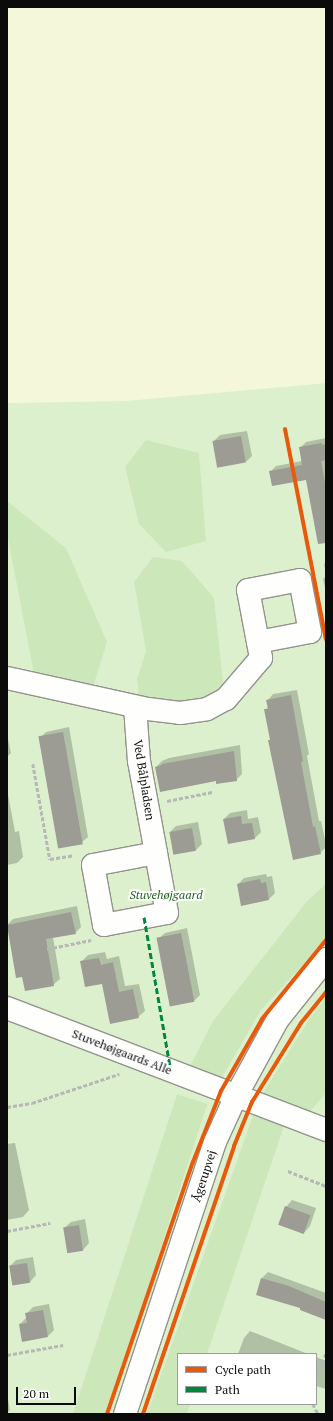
<!DOCTYPE html>
<html>
<head>
<meta charset="utf-8">
<style>
  body { margin:0 }
  #map { position:relative; width:333px; height:1421px; overflow:hidden; background:#faf9ee; font-family:"PT Serif",serif }
  div>[style] { position:absolute }
  [style*='--x'] { left:calc(var(--x)*1px); top:calc(var(--y)*1px); width:calc(var(--w)*1px); rotate:calc(var(--a)*1deg) }
  .farmland>* { inset:0; background:#f5f7da }
  .green>* { inset:0; background:#ddf0ce }
  .forest>* { inset:0; background:#cce8bb; transform-origin:0 0 }
  .shadow>* { inset:0; background:#0003 }
  .building>* { inset:0; background:#9c9b94; transform-origin:0 0 }
  .path>* { height:2.5px; margin-top:-1.25px; transform-origin:0; background:repeating-linear-gradient(90deg,#b7b7b5 0 4px,transparent 0 6px) }
  .roads { filter:drop-shadow(1px 0 #93928d) drop-shadow(-1px 0 #93928d) drop-shadow(0 1px #93928d) drop-shadow(0 -1px #93928d) }
  .minor>* { height:22px; margin:-11px; padding:0 11px; transform-origin:11px; border-radius:11px; background:#fefefc }
  .quiet>* { height:3px; margin-top:-1.5px; transform-origin:0; background:repeating-linear-gradient(90deg,#00873e 0 6px,transparent 0 9px) }
  .cycleway>* { height:4px; margin:-2px; padding:0 2px; transform-origin:2px; border-radius:2px; background:#e8590c }
  span { translate:-50% -50%; white-space:nowrap; text-align:center; line-height:1.15; -webkit-text-stroke:4px #fff; paint-order:stroke }
  .street-label { font-size:12px; color:#0b0b0b }
  .park-label { font-size:12px; color:#1e631b; font-style:italic }
  .frame { position:absolute; inset:0; border:8px solid #0b0b0b; pointer-events:none }
  .legend { position:absolute; left:177px; top:1353px; width:140px; height:52px; box-sizing:border-box; background:#fff; border:1px solid #9d9d9d; margin:0; padding:5px 7px; list-style:none; font-size:12px; color:#0b0b0b }
  .legend li { display:flex; align-items:center; gap:8px; height:20px }
  .legend b { width:20px; border:1px solid #9d9d9d }
  .scale { position:absolute; left:16px; top:1387px; width:60px; height:18px; box-sizing:border-box; border:2px solid #0b0b0b; border-top:0; padding-left:5px; font-size:12px; line-height:14px; white-space:nowrap; color:#0b0b0b; -webkit-text-stroke:3px #fff; paint-order:stroke }
</style>
</head>
<body>
<div id="map">
  <div class="farmland">
    <i style="clip-path:polygon(7px 7px,326px 7px,326px 383px,125px 401px,7px 403px)"></i>
  </div>
  <div class="green">
    <i style="clip-path:polygon(evenodd,326px 383px,326px 1414px,7px 1414px,7px 403px,125px 401px,326px 383px,178px 1354px,316px 1354px,316px 1404px,178px 1404px,178px 1354px)"></i>
  </div>
  <div class="forest">
    <i style="clip-path:polygon(146px 440px,199px 453px,206px 541px,166px 552px,139px 524px,125px 467px)"></i>
    <i style="clip-path:polygon(7px 501px,66px 548px,107px 642px,93px 687px,34px 674px,7px 533px)"></i>
    <i style="clip-path:polygon(153px 557px,182px 561px,214px 598px,224px 691px,208px 703px,177px 705px,139px 697px,137px 679px,146px 651px,134px 582px)"></i>
    <i style="clip-path:polygon(326px 884px,326px 940px,261px 1010px,220px 1081px,189px 1068px,213px 1021px,307px 901px)"></i>
    <i style="clip-path:polygon(326px 997px,326px 1093px,309px 1113px,261px 1096px,308px 1021px)"></i>
    <i style="left:177px;top:1094px;width:32px;height:338px;rotate:18deg"></i>
    <i style="clip-path:polygon(254px 1113px,284px 1126px,207px 1354px,178px 1354px,178px 1404px,190px 1404px,187px 1414px,147px 1414px)"></i>
  </div>
  <div class="shadow">
    <i style="clip-path:polygon(247px 431px,252px 456px,246px 462px,213px 442px,220px 435px)"></i>
    <i style="clip-path:polygon(326px 438px,326px 513px,307px 479px,270px 472px,276px 466px,302px 461px,300px 448px,306px 442px)"></i>
    <i style="clip-path:polygon(326px 562px,326px 575px,324px 564px)"></i>
    <i style="clip-path:polygon(326px 576px,326px 592px,323px 579px)"></i>
    <i style="clip-path:polygon(297px 690px,309px 754px,307px 756px,319px 821px,321px 821px,326px 844px,326px 847px,320px 853px,269px 741px,271px 739px,265px 710px,268px 707px,267px 701px,273px 694px)"></i>
    <i style="clip-path:polygon(69px 727px,88px 837px,81px 843px,40px 738px,46px 732px)"></i>
    <i style="clip-path:polygon(7px 734px,11px 753px,7px 757px)"></i>
    <i style="clip-path:polygon(240px 745px,242px 774px,236px 780px,217px 780px,156px 767px,162px 761px,169px 758px)"></i>
    <i style="clip-path:polygon(7px 789px,15px 832px,19px 831px,23px 857px,17px 863px,7px 865px)"></i>
    <i style="clip-path:polygon(247px 810px,248px 819px,258px 817px,261px 832px,255px 838px,224px 819px,230px 813px)"></i>
    <i style="clip-path:polygon(198px 822px,202px 844px,196px 850px,170px 832px,176px 826px)"></i>
    <i style="clip-path:polygon(266px 874px,267px 877px,272px 876px,275px 893px,269px 899px,242px 904px,238px 884px,244px 878px)"></i>
    <i style="clip-path:polygon(77px 906px,81px 927px,75px 933px,53px 937px,60px 979px,53px 985px,23px 976px,17px 977px,7px 925px,13px 919px)"></i>
    <i style="clip-path:polygon(187px 928px,200px 995px,194px 1001px,158px 939px,165px 933px)"></i>
    <i style="clip-path:polygon(105px 952px,107px 959px,119px 956px,125px 986px,139px 984px,145px 1011px,138px 1017px,81px 962px,88px 955px)"></i>
    <i style="clip-path:polygon(15px 1143px,29px 1210px,23px 1217px,7px 1220px,7px 1144px)"></i>
    <i style="clip-path:polygon(292px 1200px,316px 1208px,310px 1226px,304px 1233px,286px 1207px)"></i>
    <i style="clip-path:polygon(85px 1219px,89px 1243px,83px 1250px,64px 1228px,71px 1222px)"></i>
    <i style="clip-path:polygon(33px 1257px,36px 1275px,30px 1282px,13px 1285px,10px 1266px,16px 1260px)"></i>
    <i style="clip-path:polygon(268px 1272px,326px 1293px,326px 1319px,302px 1308px,262px 1278px)"></i>
    <i style="clip-path:polygon(49px 1304px,54px 1330px,48px 1336px,20px 1324px,27px 1317px,27px 1313px,33px 1307px)"></i>
    <i style="clip-path:polygon(250px 1331px,308px 1354px,238px 1354px,244px 1338px)"></i>
    <i style="clip-path:polygon(316px 1357px,326px 1361px,326px 1389px,316px 1386px)"></i>
    <i style="clip-path:polygon(7px 1394px,10px 1410px,7px 1413px)"></i>
  </div>
  <div class="building">
    <i style="left:241px;top:436px;width:27px;height:29px;rotate:80deg"></i>
    <i style="clip-path:polygon(322px 443px,322px 445px,326px 444px,326px 460px,321px 461px,326px 488px,326px 543px,318px 544px,306px 480px,272px 486px,269px 471px,302px 465px,299px 447px)"></i>
    <i style="clip-path:polygon(291px 695px,303px 761px,301px 762px,313px 827px,315px 826px,321px 854px,293px 860px,268px 740px,270px 740px,264px 709px,268px 709px,266px 700px)"></i>
    <i style="left:63px;top:732px;width:114px;height:25px;rotate:80deg"></i>
    <i style="clip-path:polygon(234px 751px,237px 781px,216px 784px,216px 781px,160px 792px,155px 767px,162px 765px,162px 764px)"></i>
    <i style="clip-path:polygon(241px 816px,242px 824px,252px 823px,255px 839px,228px 844px,223px 819px)"></i>
    <i style="left:192px;top:828px;width:23px;height:23px;rotate:80deg"></i>
    <i style="clip-path:polygon(260px 879px,261px 883px,266px 882px,269px 900px,241px 906px,237px 884px)"></i>
    <i style="clip-path:polygon(71px 912px,76px 934px,46px 939px,54px 986px,25px 991px,22px 977px,16px 978px,7px 925px)"></i>
    <i style="left:181px;top:933px;width:70px;height:25px;rotate:79deg"></i>
    <i style="clip-path:polygon(99px 958px,101px 965px,113px 962px,119px 992px,133px 989px,139px 1018px,110px 1024px,102px 984px,85px 987px,80px 961px)"></i>
    <i style="left:285px;top:1206px;width:27px;height:20px;rotate:20deg"></i>
    <i style="left:79px;top:1225px;width:26px;height:16px;rotate:81deg"></i>
    <i style="left:27px;top:1263px;width:20px;height:18px;rotate:81deg"></i>
    <i style="clip-path:polygon(261px 1278px,289px 1286px,326px 1302px,326px 1320px,300px 1310px,300px 1308px,256px 1295px)"></i>
    <i style="clip-path:polygon(43px 1310px,48px 1337px,22px 1342px,19px 1324px,27px 1323px,25px 1313px)"></i>
  </div>
  <div class="path">
    <i style="--x:285;--y:429;--w:136;--a:78.9"></i>
    <i style="--x:33;--y:764;--w:97;--a:79.9"></i>
    <i style="--x:50;--y:859;--w:24;--a:-9"></i>
    <i style="--x:167;--y:801;--w:46;--a:-11.3"></i>
    <i style="--x:47;--y:949;--w:45;--a:-11.6"></i>
    <i style="--x:7;--y:1107;--w:25;--a:-9"></i>
    <i style="--x:32;--y:1103;--w:92;--a:-18.4"></i>
    <i style="--x:288;--y:1171;--w:41;--a:21.5"></i>
    <i style="--x:7;--y:1231;--w:44;--a:-10.5"></i>
    <i style="--x:7;--y:1355;--w:57;--a:-10.1"></i>
    <i style="--x:316;--y:1380;--w:29;--a:-70"></i>
    <i style="--x:313;--y:1404;--w:11;--a:63"></i>
  </div>
  <div class="roads">
    <div class="minor">
      <i style="--x:7;--y:678;--w:144;--a:12.4"></i>
      <i style="--x:148;--y:709;--w:32;--a:7"></i>
      <i style="--x:180;--y:713;--w:27;--a:-8"></i>
      <i style="--x:207;--y:709;--w:21;--a:-28"></i>
      <i style="--x:226;--y:699;--w:54;--a:-49.5"></i>
      <i style="--x:261;--y:658;--w:69;--a:-100.8"></i>
      <i style="--x:248;--y:590;--w:53;--a:-10.9"></i>
      <i style="--x:300;--y:580;--w:53;--a:79.1"></i>
      <i style="--x:310;--y:632;--w:53;--a:169.1"></i>
      <i style="--x:135;--y:707;--w:54;--a:85.8"></i>
      <i style="--x:139;--y:761;--w:94;--a:79.5"></i>
      <i style="--x:156;--y:853;--w:64;--a:169.2"></i>
      <i style="--x:93;--y:865;--w:61;--a:79.6"></i>
      <i style="--x:104;--y:925;--w:64;--a:-10.8"></i>
      <i style="--x:167;--y:913;--w:61;--a:-100.4"></i>
      <i style="--x:7;--y:1008;--w:342;--a:20.9"></i>
      <i style="--x:125;--y:1414;--w:287;--a:-71.7"></i>
      <i style="--x:215;--y:1142;--w:51;--a:-65.5"></i>
      <i style="--x:236;--y:1096;--w:88;--a:-61.4"></i>
      <i style="--x:278;--y:1019;--w:77;--a:-51.3"></i>
    </div>
  </div>
  <div class="quiet">
    <i style="--x:144;--y:917;--w:156;--a:80.1"></i>
  </div>
  <div class="cycleway">
    <i style="--x:285;--y:429;--w:214;--a:79"></i>
    <i style="--x:107;--y:1414;--w:266;--a:-71.2"></i>
    <i style="--x:193;--y:1162;--w:76;--a:-68.5"></i>
    <i style="--x:221;--y:1091;--w:83;--a:-60.3"></i>
    <i style="--x:262;--y:1019;--w:102;--a:-51"></i>
    <i style="--x:143;--y:1414;--w:283;--a:-71.2"></i>
    <i style="--x:234;--y:1146;--w:48;--a:-67.8"></i>
    <i style="--x:252;--y:1102;--w:93;--a:-58.2"></i>
    <i style="--x:301;--y:1023;--w:40;--a:-51"></i>
  </div>
  <div class="street-label">
    <span style="left:144px;top:780px;rotate:81deg">Ved Bålpladsen</span>
    <span style="left:122px;top:1052px;rotate:21deg">Stuvehøjgaards Alle</span>
    <span style="left:204px;top:1176px;rotate:-72deg">Ågerupvej</span>
  </div>
  <div class="park-label">
    <span style="left:166px;top:895px">Stuvehøjgaard</span>
  </div>
  <div class="frame"></div>
  <ul class="legend">
  <li><b style="height:5px;background:#e8590c"></b>Cycle path</li>
  <li><b style="height:5px;background:#00873e"></b>Path</li>
  </ul>
  <div class="scale">20 m</div>
</div>
</body>
</html>
